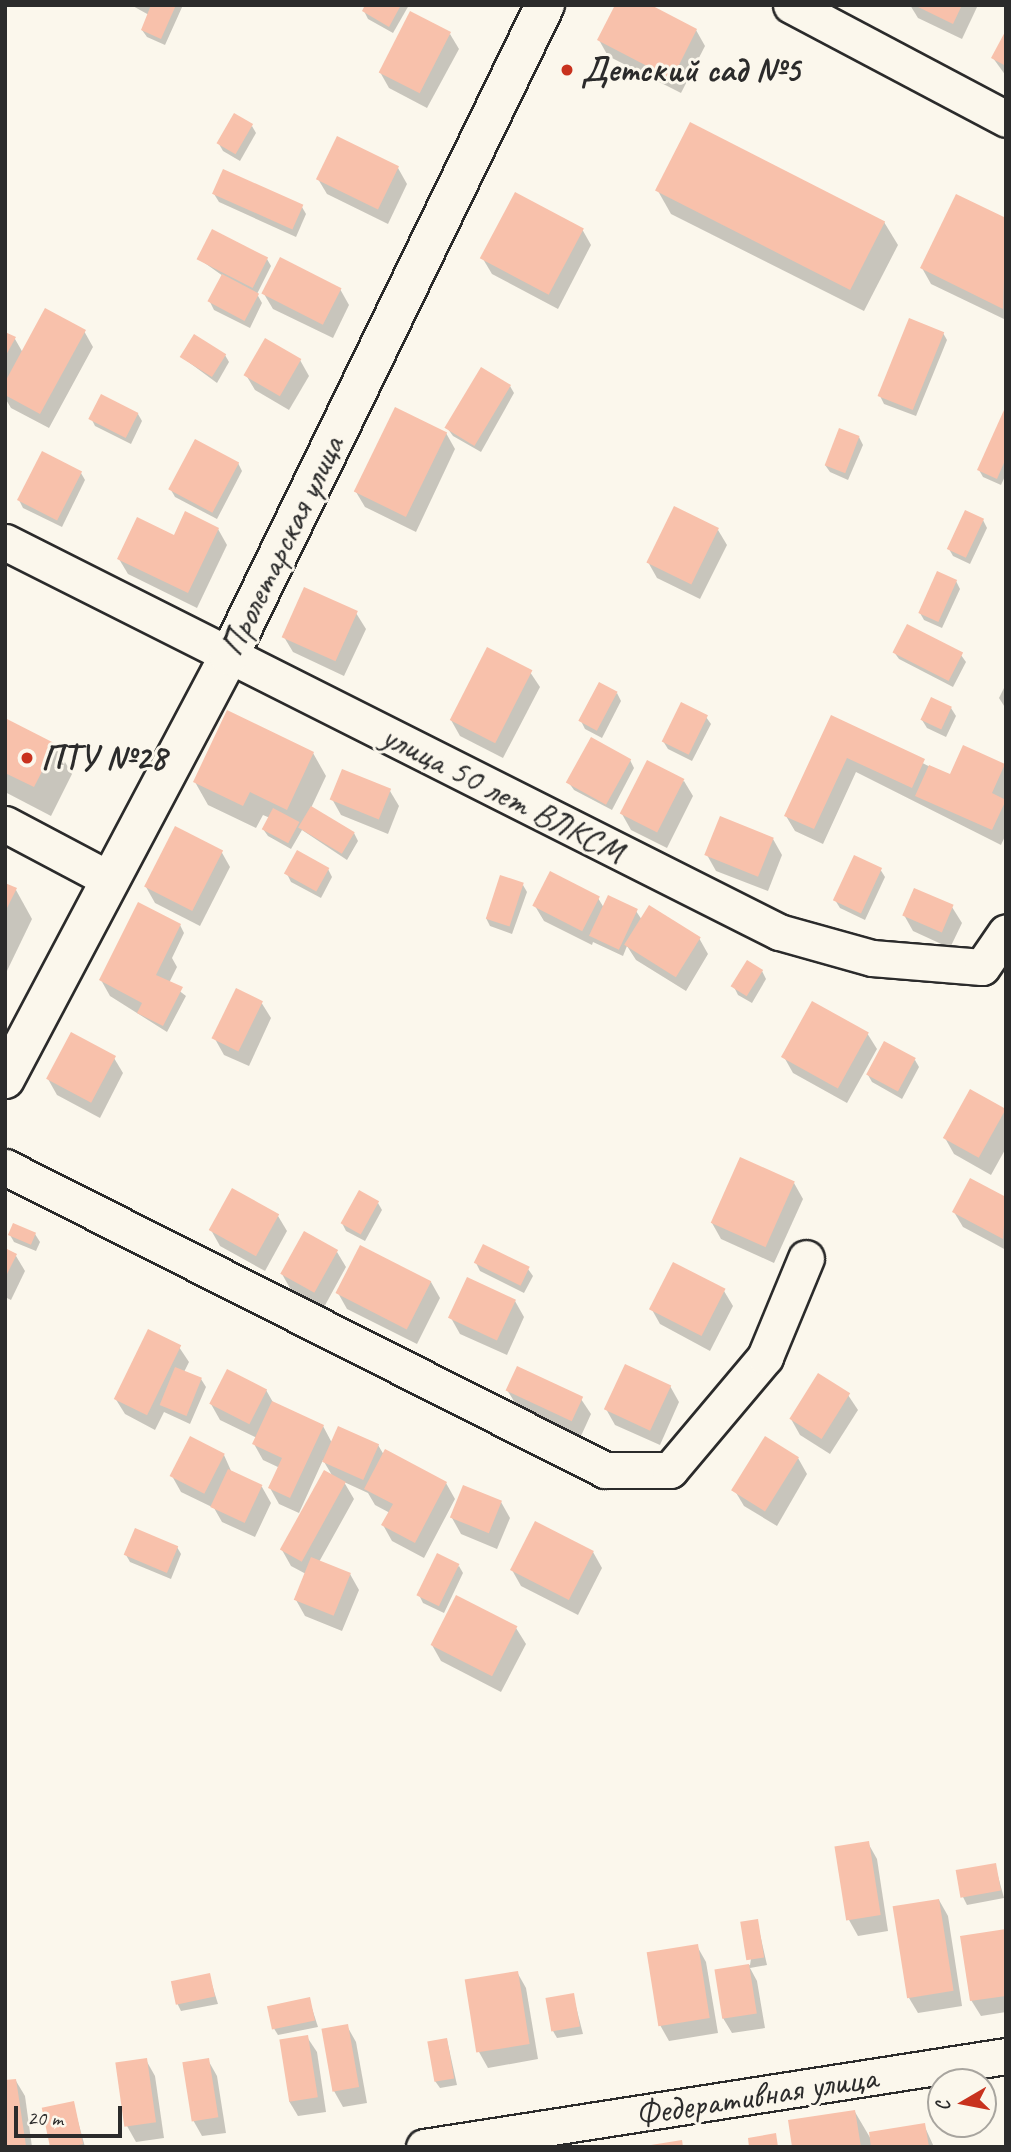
<!DOCTYPE html>
<html>
<head>
<meta charset="utf-8">
<style>
  body { margin:0 }
  #map { position:relative; width:1011px; height:2152px; overflow:hidden; background:#fbf7ec; font-family:Caveat,sans-serif }
  div>[style] { position:absolute }
  [style*='--x'] { left:calc(var(--x)*1px); top:calc(var(--y)*1px); width:calc(var(--w)*1px); rotate:calc(var(--a)*1deg) }
  .shadow>* { inset:0; background:#0003 }
  .building>* { inset:0; background:#f8c1ab; transform-origin:0 0 }
  .roads { filter:drop-shadow(2px 0 #2b2b2b) drop-shadow(-2px 0 #2b2b2b) drop-shadow(0 2px #2b2b2b) drop-shadow(0 -2px #2b2b2b) }
  .minor>* { height:35px; margin:-17.5px; padding:0 17.5px; transform-origin:17.5px; border-radius:17.5px; background:#fbf7ec }
  .major>* { height:38px; margin:-19px; padding:0 19px; transform-origin:19px; border-radius:19px; background:#fbf7ec }
  .dots>* { width:19px; height:19px; translate:-50% -50%; box-sizing:border-box; border:4px solid #fbf7ec; border-radius:50% }
  span { translate:-50% -50%; white-space:nowrap; text-align:center; line-height:1.15; -webkit-text-stroke:6px #fbf7ec; paint-order:stroke }
  .poi-label { font-size:35px; color:#2b2b2b; font-weight:700 }
  .left { translate:0 -50%; text-align:left }
  .street-label { font-size:35px; color:#2b2b2b }
  .frame { position:absolute; inset:0; border:7px solid #2b2b2b; pointer-events:none }
  .north { position:absolute; left:927px; top:2068px; width:70px; height:70px; box-sizing:border-box; background:#fbf7ec; border:2px solid #a8a59f; border-radius:50%; rotate:260deg; font-size:19px; font-weight:700; line-height:28px; text-align:center; color:#2b2b2b }
  .north::after { content:''; display:block; margin:auto; width:24px; height:32px; background:#c8321e; clip-path:polygon(50% 0,100% 100%,50% 72%,0 100%) }
  .scale { position:absolute; left:14px; top:2106px; width:108px; height:32px; box-sizing:border-box; border:4px solid #2b2b2b; border-top:0; padding-left:9px; font-size:21px; line-height:24px; white-space:nowrap; color:#2b2b2b; -webkit-text-stroke:5px #fbf7ec; paint-order:stroke }
</style>
</head>
<body>
<div id="map">
  <div class="shadow">
    <i style="clip-path:polygon(131px 5px,183px 5px,165px 45px,147px 37px,142px 30px,149px 15px)"></i>
    <i style="clip-path:polygon(367px 5px,409px 5px,393px 33px,368px 19px,364px 11px)"></i>
    <i style="clip-path:polygon(910px 5px,978px 5px,962px 39px,918px 18px)"></i>
    <i style="clip-path:polygon(696px 30px,705px 46px,681px 93px,608px 56px,599px 40px)"></i>
    <i style="clip-path:polygon(450px 34px,459px 49px,427px 108px,389px 88px,380px 72px)"></i>
    <i style="clip-path:polygon(1006px 34px,1006px 76px,993px 58px)"></i>
    <i style="clip-path:polygon(252px 126px,256px 133px,240px 161px,223px 151px,219px 144px)"></i>
    <i style="clip-path:polygon(398px 168px,407px 184px,388px 224px,327px 194px,318px 179px)"></i>
    <i style="clip-path:polygon(658px 191px,884px 222px,898px 245px,864px 311px,671px 214px)"></i>
    <i style="clip-path:polygon(214px 194px,302px 207px,306px 214px,296px 237px,219px 202px)"></i>
    <i style="clip-path:polygon(1006px 220px,1006px 320px,931px 284px,922px 268px)"></i>
    <i style="clip-path:polygon(582px 229px,591px 245px,558px 309px,492px 274px,483px 259px)"></i>
    <i style="clip-path:polygon(199px 259px,267px 259px,271px 266px,257px 294px,262px 303px,250px 328px,214px 310px,210px 302px,223px 276px)"></i>
    <i style="clip-path:polygon(340px 289px,349px 305px,333px 338px,273px 309px,264px 294px)"></i>
    <i style="clip-path:polygon(84px 331px,93px 347px,49px 428px,11px 408px,5px 398px,5px 334px,15px 339px,23px 353px)"></i>
    <i style="clip-path:polygon(943px 333px,947px 340px,916px 416px,884px 404px,880px 396px)"></i>
    <i style="clip-path:polygon(225px 355px,229px 362px,217px 383px,183px 358px)"></i>
    <i style="clip-path:polygon(300px 360px,309px 376px,289px 410px,255px 390px,246px 375px)"></i>
    <i style="clip-path:polygon(510px 386px,514px 393px,481px 452px,453px 436px,448px 429px)"></i>
    <i style="clip-path:polygon(1004px 412px,1006px 474px,1001px 485px,983px 477px,979px 470px)"></i>
    <i style="clip-path:polygon(138px 414px,142px 421px,131px 444px,95px 426px,91px 418px)"></i>
    <i style="clip-path:polygon(446px 433px,455px 449px,416px 532px,365px 507px,356px 492px)"></i>
    <i style="clip-path:polygon(859px 437px,863px 445px,848px 480px,830px 472px,825px 465px)"></i>
    <i style="clip-path:polygon(238px 463px,242px 471px,217px 519px,175px 497px,171px 490px)"></i>
    <i style="clip-path:polygon(81px 473px,85px 480px,62px 527px,23px 508px,19px 500px)"></i>
    <i style="clip-path:polygon(983px 520px,987px 528px,970px 564px,953px 556px,949px 549px)"></i>
    <i style="clip-path:polygon(218px 529px,227px 545px,197px 608px,128px 574px,119px 559px,175px 538px)"></i>
    <i style="clip-path:polygon(718px 530px,727px 545px,700px 599px,657px 578px,648px 562px)"></i>
    <i style="clip-path:polygon(956px 581px,960px 589px,942px 628px,924px 620px,920px 613px)"></i>
    <i style="clip-path:polygon(356px 613px,366px 629px,344px 676px,293px 652px,284px 637px)"></i>
    <i style="clip-path:polygon(894px 652px,961px 655px,966px 662px,953px 687px,899px 659px)"></i>
    <i style="clip-path:polygon(530px 672px,540px 687px,503px 758px,460px 736px,451px 720px)"></i>
    <i style="clip-path:polygon(1006px 684px,1006px 709px,999px 698px)"></i>
    <i style="clip-path:polygon(617px 693px,621px 701px,602px 738px,585px 729px,581px 721px)"></i>
    <i style="clip-path:polygon(951px 708px,956px 716px,946px 737px,927px 728px,922px 720px)"></i>
    <i style="clip-path:polygon(706px 717px,711px 724px,692px 761px,668px 749px,663px 741px)"></i>
    <i style="clip-path:polygon(832px 717px,950px 777px,1004px 766px,1006px 834px,1001px 845px,856px 772px,823px 844px,795px 831px,786px 816px)"></i>
    <i style="clip-path:polygon(5px 720px,55px 745px,72px 774px,51px 816px,5px 792px)"></i>
    <i style="clip-path:polygon(313px 753px,326px 776px,311px 808px,354px 833px,358px 841px,347px 860px,302px 830px,291px 849px,268px 836px,263px 829px,270px 818px,263px 815px,256px 828px,208px 805px,195px 782px)"></i>
    <i style="clip-path:polygon(630px 760px,634px 768px,612px 810px,574px 790px,569px 783px)"></i>
    <i style="clip-path:polygon(684px 781px,693px 796px,667px 848px,631px 830px,622px 814px)"></i>
    <i style="clip-path:polygon(390px 791px,399px 806px,388px 834px,341px 815px,332px 799px)"></i>
    <i style="clip-path:polygon(773px 839px,782px 855px,768px 891px,716px 871px,707px 855px)"></i>
    <i style="clip-path:polygon(221px 851px,230px 867px,200px 926px,155px 903px,146px 887px)"></i>
    <i style="clip-path:polygon(328px 869px,332px 877px,321px 898px,291px 882px,287px 874px)"></i>
    <i style="clip-path:polygon(880px 869px,885px 877px,865px 920px,840px 908px,835px 900px)"></i>
    <i style="clip-path:polygon(5px 884px,16px 890px,32px 919px,5px 975px)"></i>
    <i style="clip-path:polygon(523px 885px,527px 892px,512px 934px,490px 926px,486px 918px)"></i>
    <i style="clip-path:polygon(598px 898px,604px 908px,636px 911px,642px 920px,699px 938px,708px 954px,686px 991px,636px 960px,627px 946px,623px 956px,593px 942px,592px 945px,544px 921px,535px 906px)"></i>
    <i style="clip-path:polygon(952px 907px,962px 923px,950px 948px,913px 931px,904px 915px)"></i>
    <i style="clip-path:polygon(180px 925px,184px 933px,172px 958px,177px 967px,169px 983px,186px 996px,167px 1032px,110px 996px,101px 980px)"></i>
    <i style="clip-path:polygon(762px 971px,766px 979px,752px 1003px,738px 995px,734px 987px)"></i>
    <i style="clip-path:polygon(261px 1002px,271px 1018px,249px 1066px,224px 1055px,215px 1039px)"></i>
    <i style="clip-path:polygon(867px 1033px,877px 1049px,847px 1103px,793px 1073px,784px 1057px)"></i>
    <i style="clip-path:polygon(114px 1058px,123px 1073px,100px 1118px,57px 1095px,48px 1079px)"></i>
    <i style="clip-path:polygon(915px 1060px,919px 1067px,902px 1099px,872px 1082px,868px 1075px)"></i>
    <i style="clip-path:polygon(970px 1091px,1006px 1111px,1006px 1148px,991px 1175px,954px 1154px,945px 1138px)"></i>
    <i style="clip-path:polygon(794px 1183px,803px 1199px,774px 1263px,721px 1239px,712px 1223px)"></i>
    <i style="clip-path:polygon(1006px 1199px,1006px 1250px,963px 1227px,954px 1212px)"></i>
    <i style="clip-path:polygon(378px 1203px,382px 1210px,365px 1241px,346px 1231px,342px 1223px)"></i>
    <i style="clip-path:polygon(278px 1216px,287px 1231px,265px 1271px,220px 1246px,211px 1230px)"></i>
    <i style="clip-path:polygon(35px 1234px,40px 1242px,36px 1251px,14px 1242px,10px 1235px)"></i>
    <i style="clip-path:polygon(5px 1250px,16px 1256px,25px 1271px,11px 1300px,5px 1297px)"></i>
    <i style="clip-path:polygon(337px 1252px,346px 1267px,323px 1309px,291px 1290px,282px 1274px)"></i>
    <i style="clip-path:polygon(476px 1263px,528px 1269px,533px 1276px,524px 1293px,480px 1271px)"></i>
    <i style="clip-path:polygon(674px 1264px,724px 1291px,733px 1306px,710px 1351px,660px 1324px,651px 1308px)"></i>
    <i style="clip-path:polygon(431px 1282px,440px 1298px,417px 1344px,347px 1309px,338px 1293px)"></i>
    <i style="clip-path:polygon(515px 1301px,524px 1317px,507px 1355px,460px 1334px,451px 1318px)"></i>
    <i style="clip-path:polygon(179px 1347px,189px 1362px,184px 1372px,201px 1379px,206px 1387px,190px 1424px,164px 1412px,155px 1430px,125px 1414px,115px 1398px)"></i>
    <i style="clip-path:polygon(670px 1386px,679px 1402px,660px 1445px,615px 1425px,606px 1409px)"></i>
    <i style="clip-path:polygon(266px 1390px,274px 1404px,323px 1426px,332px 1443px,378px 1445px,384px 1455px,446px 1483px,455px 1499px,424px 1558px,392px 1541px,383px 1525px,390px 1513px,375px 1505px,368px 1493px,344px 1482px,354px 1499px,319px 1562px,350px 1574px,359px 1590px,342px 1631px,305px 1616px,296px 1600px,306px 1574px,291px 1566px,282px 1550px,333px 1477px,323px 1460px,299px 1513px,279px 1504px,270px 1488px,280px 1468px,263px 1460px,254px 1444px,257px 1438px,220px 1420px,211px 1404px)"></i>
    <i style="clip-path:polygon(507px 1390px,581px 1399px,591px 1414px,581px 1436px,517px 1406px)"></i>
    <i style="clip-path:polygon(848px 1395px,858px 1410px,830px 1454px,800px 1435px,791px 1419px)"></i>
    <i style="clip-path:polygon(224px 1455px,232px 1473px,262px 1487px,271px 1503px,255px 1537px,222px 1522px,214px 1508px,181px 1492px,172px 1476px)"></i>
    <i style="clip-path:polygon(798px 1458px,807px 1474px,777px 1526px,744px 1506px,735px 1491px)"></i>
    <i style="clip-path:polygon(501px 1502px,510px 1518px,497px 1549px,461px 1534px,452px 1518px)"></i>
    <i style="clip-path:polygon(177px 1547px,181px 1554px,171px 1579px,130px 1562px,126px 1555px)"></i>
    <i style="clip-path:polygon(593px 1552px,602px 1568px,578px 1615px,521px 1586px,512px 1570px)"></i>
    <i style="clip-path:polygon(459px 1566px,463px 1573px,444px 1613px,423px 1603px,419px 1595px)"></i>
    <i style="clip-path:polygon(516px 1628px,526px 1644px,501px 1692px,441px 1661px,432px 1645px)"></i>
    <i style="clip-path:polygon(868px 1843px,877px 1859px,888px 1931px,858px 1936px,849px 1920px)"></i>
    <i style="clip-path:polygon(995px 1865px,1004px 1898px,967px 1905px,963px 1897px)"></i>
    <i style="clip-path:polygon(939px 1900px,948px 1916px,962px 2006px,918px 2013px,909px 1998px)"></i>
    <i style="clip-path:polygon(757px 1921px,767px 1965px,750px 1968px,757px 1981px,765px 2028px,732px 2033px,723px 2018px,716px 1971px,750px 1965px)"></i>
    <i style="clip-path:polygon(1006px 1931px,1006px 2012px,981px 2016px,971px 2000px)"></i>
    <i style="clip-path:polygon(697px 1946px,706px 1962px,718px 2033px,669px 2041px,660px 2025px)"></i>
    <i style="clip-path:polygon(517px 1972px,526px 1988px,538px 2059px,488px 2068px,479px 2052px,467px 1981px)"></i>
    <i style="clip-path:polygon(209px 1975px,218px 2004px,181px 2011px,177px 2003px)"></i>
    <i style="clip-path:polygon(573px 1995px,583px 2034px,557px 2038px,553px 2031px)"></i>
    <i style="clip-path:polygon(309px 1999px,318px 2027px,278px 2035px,273px 2027px)"></i>
    <i style="clip-path:polygon(347px 2026px,356px 2042px,367px 2103px,343px 2107px,334px 2091px)"></i>
    <i style="clip-path:polygon(307px 2037px,317px 2052px,326px 2112px,298px 2116px,289px 2101px)"></i>
    <i style="clip-path:polygon(447px 2040px,457px 2085px,440px 2088px,435px 2081px)"></i>
    <i style="clip-path:polygon(146px 2060px,155px 2076px,164px 2138px,136px 2142px,127px 2126px)"></i>
    <i style="clip-path:polygon(208px 2060px,217px 2076px,226px 2133px,202px 2136px,193px 2120px)"></i>
    <i style="clip-path:polygon(16px 2081px,25px 2096px,32px 2147px,5px 2147px)"></i>
    <i style="clip-path:polygon(73px 2103px,85px 2147px,52px 2147px)"></i>
    <i style="clip-path:polygon(855px 2112px,872px 2141px,924px 2125px,934px 2147px,794px 2147px)"></i>
  </div>
  <div class="building">
    <i style="clip-path:polygon(151px 5px,176px 5px,161px 39px,141px 30px)"></i>
    <i style="clip-path:polygon(365px 5px,401px 5px,389px 27px,362px 11px)"></i>
    <i style="clip-path:polygon(615px 5px,651px 5px,697px 29px,672px 79px,597px 40px)"></i>
    <i style="clip-path:polygon(914px 5px,962px 5px,953px 24px)"></i>
    <i style="left:410px;top:11px;width:46px;height:69px;rotate:27deg"></i>
    <i style="clip-path:polygon(1006px 30px,1006px 66px,991px 58px)"></i>
    <i style="left:234px;top:113px;width:22px;height:35px;rotate:30deg"></i>
    <i style="left:690px;top:122px;width:219px;height:77px;rotate:27deg"></i>
    <i style="left:337px;top:136px;width:69px;height:48px;rotate:26deg"></i>
    <i style="left:223px;top:169px;width:88px;height:27px;rotate:24deg"></i>
    <i style="left:515px;top:192px;width:78px;height:75px;rotate:28deg"></i>
    <i style="clip-path:polygon(956px 194px,1006px 218px,1003px 309px,920px 268px)"></i>
    <i style="left:212px;top:229px;width:63px;height:34px;rotate:27deg"></i>
    <i style="left:280px;top:257px;width:69px;height:41px;rotate:27deg"></i>
    <i style="left:222px;top:274px;width:42px;height:31px;rotate:28deg"></i>
    <i style="clip-path:polygon(45px 308px,86px 330px,40px 414px,5px 395px,5px 382px)"></i>
    <i style="left:909px;top:318px;width:38px;height:84px;rotate:22deg"></i>
    <i style="clip-path:polygon(5px 332px,16px 337px,5px 357px)"></i>
    <i style="left:194px;top:334px;width:38px;height:27px;rotate:32deg"></i>
    <i style="left:265px;top:338px;width:42px;height:43px;rotate:30deg"></i>
    <i style="left:481px;top:367px;width:35px;height:71px;rotate:31deg"></i>
    <i style="left:101px;top:394px;width:42px;height:28px;rotate:27deg"></i>
    <i style="left:395px;top:407px;width:58px;height:94px;rotate:26deg"></i>
    <i style="clip-path:polygon(1004px 410px,1006px 458px,997px 479px,977px 470px)"></i>
    <i style="left:839px;top:428px;width:22px;height:40px;rotate:21deg"></i>
    <i style="left:195px;top:439px;width:50px;height:57px;rotate:28deg"></i>
    <i style="left:42px;top:451px;width:45px;height:55px;rotate:27deg"></i>
    <i style="left:674px;top:506px;width:50px;height:63px;rotate:26deg"></i>
    <i style="left:965px;top:510px;width:21px;height:43px;rotate:25deg"></i>
    <i style="clip-path:polygon(185px 511px,219px 528px,188px 593px,117px 559px,137px 517px,174px 535px)"></i>
    <i style="left:937px;top:571px;width:22px;height:46px;rotate:24deg"></i>
    <i style="left:304px;top:587px;width:59px;height:55px;rotate:24deg"></i>
    <i style="left:907px;top:624px;width:63px;height:32px;rotate:27deg"></i>
    <i style="left:487px;top:647px;width:51px;height:82px;rotate:27deg"></i>
    <i style="left:599px;top:682px;width:21px;height:44px;rotate:28deg"></i>
    <i style="left:931px;top:697px;width:23px;height:25px;rotate:25deg"></i>
    <i style="left:681px;top:702px;width:30px;height:44px;rotate:26deg"></i>
    <i style="clip-path:polygon(227px 710px,314px 752px,287px 810px,250px 792px,243px 806px,193px 782px)"></i>
    <i style="clip-path:polygon(831px 715px,925px 759px,912px 788px,847px 758px,814px 829px,784px 816px)"></i>
    <i style="clip-path:polygon(5px 718px,56px 744px,34px 787px,5px 773px)"></i>
    <i style="left:591px;top:737px;width:46px;height:52px;rotate:29deg"></i>
    <i style="clip-path:polygon(963px 745px,1005px 764px,992px 793px,1006px 800px,992px 830px,915px 796px,929px 765px,950px 774px)"></i>
    <i style="left:647px;top:760px;width:42px;height:60px;rotate:27deg"></i>
    <i style="left:342px;top:769px;width:53px;height:33px;rotate:22deg"></i>
    <i style="left:311px;top:806px;width:51px;height:25px;rotate:31deg"></i>
    <i style="left:273px;top:808px;width:30px;height:24px;rotate:28deg"></i>
    <i style="left:720px;top:816px;width:58px;height:42px;rotate:22deg"></i>
    <i style="left:175px;top:826px;width:54px;height:68px;rotate:27deg"></i>
    <i style="left:297px;top:850px;width:37px;height:27px;rotate:29deg"></i>
    <i style="left:854px;top:855px;width:31px;height:50px;rotate:25deg"></i>
    <i style="left:550px;top:871px;width:56px;height:39px;rotate:27deg"></i>
    <i style="left:500px;top:875px;width:25px;height:46px;rotate:18deg"></i>
    <i style="clip-path:polygon(5px 883px,17px 888px,5px 912px)"></i>
    <i style="left:914px;top:888px;width:43px;height:30px;rotate:23deg"></i>
    <i style="left:608px;top:895px;width:33px;height:45px;rotate:25deg"></i>
    <i style="clip-path:polygon(138px 902px,181px 924px,156px 975px,183px 987px,163px 1026px,137px 1013px,142px 1003px,99px 980px)"></i>
    <i style="left:649px;top:905px;width:61px;height:47px;rotate:32deg"></i>
    <i style="left:747px;top:960px;width:19px;height:31px;rotate:32deg"></i>
    <i style="left:236px;top:988px;width:30px;height:56px;rotate:26deg"></i>
    <i style="left:812px;top:1001px;width:65px;height:64px;rotate:29deg"></i>
    <i style="left:71px;top:1032px;width:51px;height:53px;rotate:28deg"></i>
    <i style="left:884px;top:1041px;width:36px;height:38px;rotate:28deg"></i>
    <i style="left:970px;top:1089px;width:41px;height:56px;rotate:29deg"></i>
    <i style="left:740px;top:1157px;width:60px;height:72px;rotate:24deg"></i>
    <i style="clip-path:polygon(970px 1178px,1006px 1197px,1003px 1239px,952px 1212px)"></i>
    <i style="left:232px;top:1188px;width:54px;height:48px;rotate:29deg"></i>
    <i style="left:359px;top:1190px;width:23px;height:38px;rotate:29deg"></i>
    <i style="left:13px;top:1223px;width:25px;height:13px;rotate:23deg"></i>
    <i style="left:304px;top:1231px;width:39px;height:49px;rotate:29deg"></i>
    <i style="left:483px;top:1244px;width:52px;height:21px;rotate:26deg"></i>
    <i style="left:360px;top:1245px;width:80px;height:54px;rotate:27deg"></i>
    <i style="clip-path:polygon(5px 1248px,17px 1254px,5px 1278px)"></i>
    <i style="left:673px;top:1262px;width:59px;height:53px;rotate:27deg"></i>
    <i style="left:467px;top:1277px;width:54px;height:45px;rotate:25deg"></i>
    <i style="left:148px;top:1329px;width:37px;height:78px;rotate:26deg"></i>
    <i style="left:625px;top:1364px;width:51px;height:50px;rotate:25deg"></i>
    <i style="left:517px;top:1366px;width:73px;height:27px;rotate:25deg"></i>
    <i style="left:175px;top:1367px;width:29px;height:41px;rotate:22deg"></i>
    <i style="left:227px;top:1369px;width:45px;height:39px;rotate:27deg"></i>
    <i style="left:818px;top:1373px;width:38px;height:54px;rotate:32deg"></i>
    <i style="clip-path:polygon(272px 1401px,324px 1425px,290px 1498px,268px 1488px,282px 1458px,252px 1444px)"></i>
    <i style="left:338px;top:1426px;width:45px;height:39px;rotate:24deg"></i>
    <i style="left:190px;top:1436px;width:39px;height:45px;rotate:27deg"></i>
    <i style="left:765px;top:1436px;width:40px;height:64px;rotate:32deg"></i>
    <i style="clip-path:polygon(385px 1449px,447px 1482px,415px 1543px,381px 1525px,393px 1504px,364px 1489px)"></i>
    <i style="left:228px;top:1469px;width:38px;height:42px;rotate:25deg"></i>
    <i style="left:324px;top:1470px;width:25px;height:91px;rotate:29deg"></i>
    <i style="left:463px;top:1485px;width:42px;height:35px;rotate:22deg"></i>
    <i style="left:535px;top:1521px;width:66px;height:55px;rotate:27deg"></i>
    <i style="left:135px;top:1528px;width:47px;height:29px;rotate:23deg"></i>
    <i style="left:437px;top:1553px;width:25px;height:47px;rotate:26deg"></i>
    <i style="left:311px;top:1557px;width:43px;height:46px;rotate:22deg"></i>
    <i style="left:456px;top:1595px;width:69px;height:56px;rotate:27deg"></i>
    <i style="left:869px;top:1841px;width:75px;height:35px;rotate:81deg"></i>
    <i style="left:996px;top:1863px;width:28px;height:41px;rotate:80deg"></i>
    <i style="left:939px;top:1899px;width:93px;height:47px;rotate:81deg"></i>
    <i style="left:758px;top:1919px;width:39px;height:18px;rotate:81deg"></i>
    <i style="clip-path:polygon(1006px 1929px,1006px 1996px,970px 2001px,960px 1936px)"></i>
    <i style="left:698px;top:1944px;width:75px;height:52px;rotate:81deg"></i>
    <i style="left:749px;top:1964px;width:50px;height:35px;rotate:81deg"></i>
    <i style="left:518px;top:1971px;width:74px;height:54px;rotate:81deg"></i>
    <i style="left:210px;top:1973px;width:24px;height:40px;rotate:78deg"></i>
    <i style="left:574px;top:1993px;width:34px;height:29px;rotate:80deg"></i>
    <i style="left:310px;top:1997px;width:24px;height:44px;rotate:78deg"></i>
    <i style="left:348px;top:2024px;width:64px;height:27px;rotate:80deg"></i>
    <i style="left:308px;top:2035px;width:63px;height:29px;rotate:81deg"></i>
    <i style="left:447px;top:2038px;width:41px;height:20px;rotate:80deg"></i>
    <i style="left:147px;top:2058px;width:65px;height:32px;rotate:82deg"></i>
    <i style="left:209px;top:2058px;width:60px;height:27px;rotate:81deg"></i>
    <i style="clip-path:polygon(16px 2079px,26px 2146px,5px 2147px,5px 2080px)"></i>
    <i style="left:74px;top:2101px;width:44px;height:33px;rotate:78deg"></i>
    <i style="clip-path:polygon(855px 2110px,861px 2147px,792px 2147px,788px 2120px)"></i>
    <i style="clip-path:polygon(925px 2123px,929px 2147px,871px 2147px,869px 2132px)"></i>
    <i style="clip-path:polygon(776px 2133px,778px 2147px,749px 2147px,748px 2138px)"></i>
    <i style="clip-path:polygon(682px 2140px,683px 2147px,652px 2147px,651px 2145px)"></i>
  </div>
  <div class="roads">
    <div class="minor">
      <i style="--x:791;--y:5;--w:243;--a:27.9"></i>
      <i style="--x:5;--y:542;--w:867;--a:26.74"></i>
      <i style="--x:779;--y:932;--w:97;--a:15.6"></i>
      <i style="--x:872;--y:958;--w:110;--a:4.7"></i>
      <i style="--x:982;--y:967;--w:42;--a:-55.6"></i>
      <i style="--x:5;--y:824;--w:118;--a:27.9"></i>
      <i style="--x:5;--y:1167;--w:672;--a:26.79"></i>
      <i style="--x:605;--y:1470;--w:65;--a:0"></i>
      <i style="--x:670;--y:1470;--w:148;--a:-49.9"></i>
      <i style="--x:765;--y:1357;--w:107;--a:-67.5"></i>
      <i style="--x:424;--y:2147;--w:589;--a:-8.89"></i>
    </div>
    <div class="major">
      <i style="--x:5;--y:1079;--w:479;--a:-62.1"></i>
      <i style="--x:229;--y:656;--w:724;--a:-64.11"></i>
    </div>
  </div>
  <div class="dots">
    <i style="left:567px;top:70px;background:#c8321e"></i>
    <i style="left:27px;top:758px;background:#c8321e"></i>
  </div>
  <div class="poi-label">
    <span class="left" style="left:581px;top:70px">Детский сад №5</span>
    <span class="left" style="left:41px;top:758px">ПТУ №28</span>
  </div>
  <div class="street-label">
    <span style="left:282px;top:546px;rotate:-64deg">Пролетарская улица</span>
    <span style="left:503px;top:794px;rotate:27deg">улица 50 лет ВЛКСМ</span>
    <span style="left:756px;top:2096px;rotate:-9deg">Федеративная улица</span>
  </div>
  <div class="frame"></div>
  <div class="north">С</div>
  <div class="scale">20 m</div>
</div>
</body>
</html>
